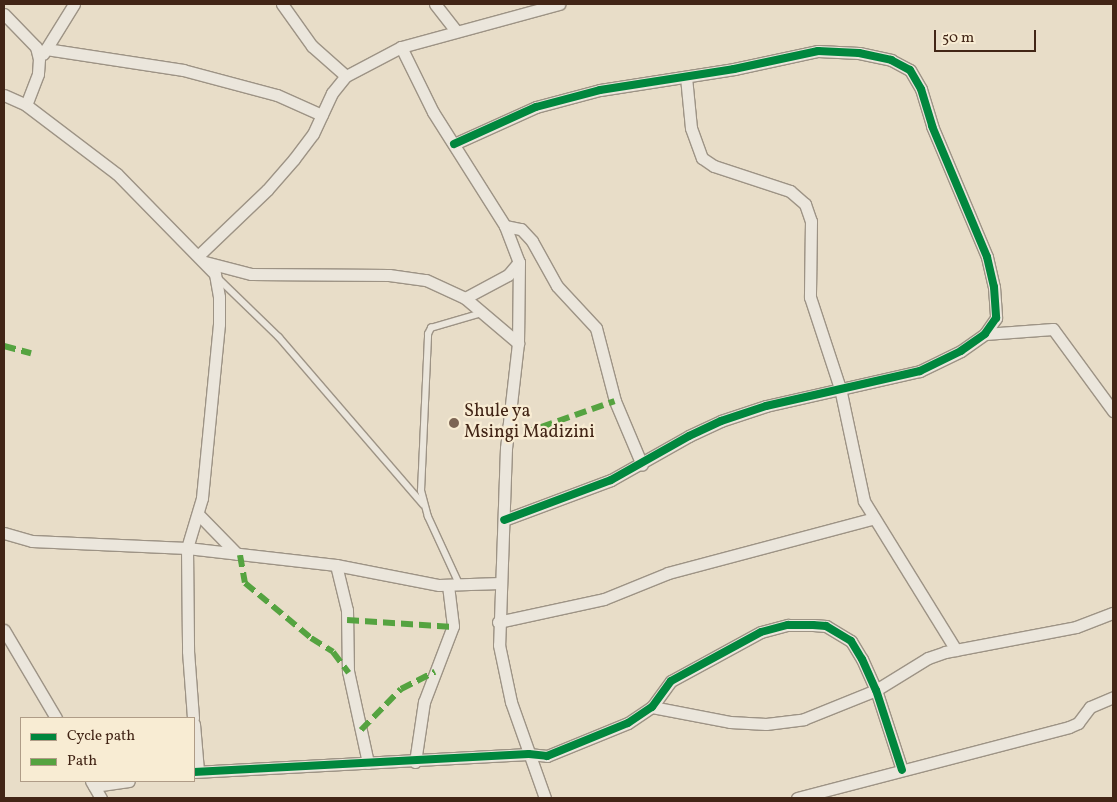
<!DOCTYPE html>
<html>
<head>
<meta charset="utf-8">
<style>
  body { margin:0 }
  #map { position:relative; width:1117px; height:802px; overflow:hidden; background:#e8ddc8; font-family:Vollkorn,serif }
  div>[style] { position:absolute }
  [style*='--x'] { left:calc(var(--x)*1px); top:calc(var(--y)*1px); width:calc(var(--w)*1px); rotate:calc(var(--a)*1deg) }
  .roads { filter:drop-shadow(1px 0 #9d9385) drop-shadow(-1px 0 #9d9385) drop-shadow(0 1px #9d9385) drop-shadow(0 -1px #9d9385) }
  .service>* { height:5.5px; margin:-2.75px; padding:0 2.75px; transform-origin:2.75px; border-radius:2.75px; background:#ebe6dc }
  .minor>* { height:11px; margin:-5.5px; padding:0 5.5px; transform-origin:5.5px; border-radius:5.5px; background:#ebe6dc }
  .quiet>* { height:6px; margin-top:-3px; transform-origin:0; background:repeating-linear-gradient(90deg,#55a340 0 12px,transparent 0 18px) }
  .cycleway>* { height:8px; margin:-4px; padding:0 4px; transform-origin:4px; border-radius:4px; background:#00873e }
  .dots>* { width:14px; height:14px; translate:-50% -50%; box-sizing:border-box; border:2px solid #f8ecd3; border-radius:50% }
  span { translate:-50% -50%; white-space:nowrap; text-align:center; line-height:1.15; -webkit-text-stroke:4.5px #f8ecd3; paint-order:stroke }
  .poi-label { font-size:18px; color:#422516 }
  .left { translate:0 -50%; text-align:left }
  .frame { position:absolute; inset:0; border:5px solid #422516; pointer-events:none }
  .legend { position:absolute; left:20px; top:717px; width:175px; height:65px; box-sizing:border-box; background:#f8ecd3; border:1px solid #af9c87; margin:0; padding:6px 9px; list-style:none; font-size:15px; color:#422516 }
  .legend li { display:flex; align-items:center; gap:10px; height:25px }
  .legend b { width:25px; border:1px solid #af9c87 }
  .scale { position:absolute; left:934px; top:30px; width:102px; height:22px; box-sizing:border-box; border:2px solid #422516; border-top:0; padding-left:6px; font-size:15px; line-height:18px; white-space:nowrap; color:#422516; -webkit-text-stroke:4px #f8ecd3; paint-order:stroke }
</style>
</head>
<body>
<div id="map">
  <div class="roads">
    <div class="service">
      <i style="--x:216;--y:276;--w:88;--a:44.1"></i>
      <i style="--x:279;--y:337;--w:221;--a:49.2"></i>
      <i style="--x:459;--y:584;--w:74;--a:-114.8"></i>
      <i style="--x:428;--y:517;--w:27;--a:-105"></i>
      <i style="--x:421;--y:491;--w:157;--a:-87.4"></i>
      <i style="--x:428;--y:334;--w:7;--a:-63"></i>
      <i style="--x:431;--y:328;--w:53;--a:-16.4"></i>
    </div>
    <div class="minor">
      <i style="--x:282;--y:4;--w:52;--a:54.5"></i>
      <i style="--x:312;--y:46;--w:45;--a:41.4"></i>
      <i style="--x:435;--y:4;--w:33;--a:52"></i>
      <i style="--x:4;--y:14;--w:46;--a:45.9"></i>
      <i style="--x:36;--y:47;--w:12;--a:76"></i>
      <i style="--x:39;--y:59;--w:15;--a:94"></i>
      <i style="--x:38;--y:74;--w:33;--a:111"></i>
      <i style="--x:401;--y:47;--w:72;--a:63.8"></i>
      <i style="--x:433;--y:112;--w:135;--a:57.7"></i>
      <i style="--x:505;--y:226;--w:39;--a:69"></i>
      <i style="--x:519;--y:262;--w:81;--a:90.7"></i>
      <i style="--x:518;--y:343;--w:106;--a:96.5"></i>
      <i style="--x:506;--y:448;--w:197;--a:92"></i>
      <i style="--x:499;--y:645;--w:58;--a:78.1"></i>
      <i style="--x:511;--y:702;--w:102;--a:70.5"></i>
      <i style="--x:46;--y:49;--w:139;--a:8.7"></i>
      <i style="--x:183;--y:70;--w:97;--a:14.9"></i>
      <i style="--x:277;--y:95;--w:49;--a:24"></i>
      <i style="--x:43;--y:54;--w:59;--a:-58.2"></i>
      <i style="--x:686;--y:77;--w:51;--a:84.4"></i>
      <i style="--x:691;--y:128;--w:32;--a:70"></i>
      <i style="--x:702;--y:158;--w:14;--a:34"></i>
      <i style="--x:714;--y:166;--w:80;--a:18.2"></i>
      <i style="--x:790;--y:191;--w:20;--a:41"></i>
      <i style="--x:805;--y:204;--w:18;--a:71"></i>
      <i style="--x:811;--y:221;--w:76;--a:90.8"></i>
      <i style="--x:810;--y:297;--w:96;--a:71.8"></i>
      <i style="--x:840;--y:388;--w:116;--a:78"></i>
      <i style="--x:864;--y:501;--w:175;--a:58.3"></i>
      <i style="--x:4;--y:95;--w:24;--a:24"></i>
      <i style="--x:26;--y:105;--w:114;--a:37.2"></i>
      <i style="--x:117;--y:174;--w:140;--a:45.6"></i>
      <i style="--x:215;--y:274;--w:23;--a:80"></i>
      <i style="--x:219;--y:297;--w:27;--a:90"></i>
      <i style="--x:219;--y:324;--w:175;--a:95.6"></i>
      <i style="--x:202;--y:498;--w:52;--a:106.7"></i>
      <i style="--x:187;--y:548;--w:103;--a:89.4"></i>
      <i style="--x:188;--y:651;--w:67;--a:85.7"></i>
      <i style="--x:454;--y:144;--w:90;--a:-24.3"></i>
      <i style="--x:536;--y:107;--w:66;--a:-14.9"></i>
      <i style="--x:600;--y:90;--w:136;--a:-8.9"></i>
      <i style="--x:734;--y:69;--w:86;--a:-12.1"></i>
      <i style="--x:818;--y:51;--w:41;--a:2.8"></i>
      <i style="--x:859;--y:53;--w:33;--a:12"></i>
      <i style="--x:891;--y:60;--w:21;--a:28"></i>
      <i style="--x:910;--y:70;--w:22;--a:60"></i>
      <i style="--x:921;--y:89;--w:39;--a:73"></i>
      <i style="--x:932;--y:126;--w:142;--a:67.2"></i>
      <i style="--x:987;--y:257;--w:31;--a:77"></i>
      <i style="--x:994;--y:287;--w:31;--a:86"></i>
      <i style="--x:996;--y:318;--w:19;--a:125"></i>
      <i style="--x:985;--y:334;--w:29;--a:145"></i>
      <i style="--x:961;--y:351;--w:46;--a:154"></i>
      <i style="--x:920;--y:371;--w:158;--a:167.2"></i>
      <i style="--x:766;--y:406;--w:47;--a:161.6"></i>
      <i style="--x:721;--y:421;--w:35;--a:155"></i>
      <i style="--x:689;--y:436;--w:90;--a:150.6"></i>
      <i style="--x:611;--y:480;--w:114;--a:159.5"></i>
      <i style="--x:505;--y:226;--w:16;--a:11"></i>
      <i style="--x:521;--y:229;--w:16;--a:47"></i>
      <i style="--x:532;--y:241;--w:51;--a:60.9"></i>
      <i style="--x:557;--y:286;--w:57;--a:47.1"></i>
      <i style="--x:596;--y:328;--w:75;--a:75.4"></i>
      <i style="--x:615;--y:401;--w:69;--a:67.1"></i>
      <i style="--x:199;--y:255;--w:94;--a:-43.7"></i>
      <i style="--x:267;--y:190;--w:41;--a:-48.9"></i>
      <i style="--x:294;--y:159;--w:31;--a:-53"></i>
      <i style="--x:313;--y:134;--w:45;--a:-65.1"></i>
      <i style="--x:332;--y:93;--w:22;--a:-51"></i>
      <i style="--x:346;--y:76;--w:62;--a:-27.8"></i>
      <i style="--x:401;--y:47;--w:164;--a:-15.2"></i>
      <i style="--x:205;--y:262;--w:48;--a:14.6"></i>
      <i style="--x:251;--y:274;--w:138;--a:0.4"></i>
      <i style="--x:389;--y:275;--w:37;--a:8"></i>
      <i style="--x:426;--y:280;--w:43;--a:24.8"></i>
      <i style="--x:465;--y:298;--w:70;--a:40.3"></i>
      <i style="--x:465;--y:298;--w:49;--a:-28.1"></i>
      <i style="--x:508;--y:275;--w:17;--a:-50"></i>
      <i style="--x:985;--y:334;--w:68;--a:-4.2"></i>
      <i style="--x:1053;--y:329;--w:102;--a:53.8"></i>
      <i style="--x:199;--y:515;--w:54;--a:45.7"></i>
      <i style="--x:4;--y:533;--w:29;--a:16"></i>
      <i style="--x:32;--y:541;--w:155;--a:2.6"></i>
      <i style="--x:187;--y:548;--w:150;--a:6.5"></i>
      <i style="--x:336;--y:565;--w:105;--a:11"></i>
      <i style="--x:439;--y:585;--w:62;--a:-1.8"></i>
      <i style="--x:336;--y:565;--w:46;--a:76.3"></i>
      <i style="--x:347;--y:610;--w:61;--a:89.1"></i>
      <i style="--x:348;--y:671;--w:94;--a:77.7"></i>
      <i style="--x:498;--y:622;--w:108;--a:-12.2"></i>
      <i style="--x:604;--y:599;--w:69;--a:-22.1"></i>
      <i style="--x:668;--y:573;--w:213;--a:-14.9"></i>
      <i style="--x:4;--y:630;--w:102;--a:59.4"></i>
      <i style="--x:652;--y:707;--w:79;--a:10.9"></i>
      <i style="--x:730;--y:722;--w:36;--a:3"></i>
      <i style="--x:766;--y:724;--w:38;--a:-7"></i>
      <i style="--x:804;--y:719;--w:78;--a:-21.9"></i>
      <i style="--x:876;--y:690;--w:61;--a:-31.6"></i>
      <i style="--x:928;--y:658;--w:18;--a:-19"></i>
      <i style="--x:945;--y:652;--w:133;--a:-10.8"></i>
      <i style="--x:1076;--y:627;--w:40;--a:-21"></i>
      <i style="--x:194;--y:724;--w:47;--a:85.1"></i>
      <i style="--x:415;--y:762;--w:61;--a:-81.5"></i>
      <i style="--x:424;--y:702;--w:81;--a:-69.1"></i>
      <i style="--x:453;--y:626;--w:41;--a:-97"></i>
      <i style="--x:194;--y:772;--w:335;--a:-3.1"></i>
      <i style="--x:529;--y:754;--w:18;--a:6"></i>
      <i style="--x:547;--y:756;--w:87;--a:-22.2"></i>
      <i style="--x:628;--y:723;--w:29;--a:-34"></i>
      <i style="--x:652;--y:707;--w:32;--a:-54"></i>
      <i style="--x:671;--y:681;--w:102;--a:-28.6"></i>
      <i style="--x:761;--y:632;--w:28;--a:-15"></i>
      <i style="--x:788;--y:625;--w:25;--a:0"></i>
      <i style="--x:813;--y:625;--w:13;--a:4"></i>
      <i style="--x:826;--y:626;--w:29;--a:31"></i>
      <i style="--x:851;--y:641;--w:21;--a:59"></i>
      <i style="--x:862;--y:659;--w:34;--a:66"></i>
      <i style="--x:876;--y:690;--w:84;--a:72"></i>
      <i style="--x:91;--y:781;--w:20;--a:60"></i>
      <i style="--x:94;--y:786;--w:35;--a:-8"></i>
      <i style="--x:797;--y:798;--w:281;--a:-14.6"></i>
      <i style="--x:1069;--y:727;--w:10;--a:-24"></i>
      <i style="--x:1078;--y:723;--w:20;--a:-53"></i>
      <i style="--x:1090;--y:707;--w:25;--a:-23"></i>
    </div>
  </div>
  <div class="quiet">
    <i style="--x:4;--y:346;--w:28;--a:15"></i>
    <i style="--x:507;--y:439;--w:114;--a:-19.4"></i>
    <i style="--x:240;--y:555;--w:28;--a:80"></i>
    <i style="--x:245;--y:583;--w:86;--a:39.8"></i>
    <i style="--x:311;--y:638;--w:26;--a:32"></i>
    <i style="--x:333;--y:652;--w:26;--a:53"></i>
    <i style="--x:347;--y:620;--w:106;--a:3.8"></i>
    <i style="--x:361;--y:730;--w:57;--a:-45.7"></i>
    <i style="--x:401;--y:689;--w:38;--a:-27"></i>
  </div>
  <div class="cycleway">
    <i style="--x:454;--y:144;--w:90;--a:-24.3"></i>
    <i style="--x:536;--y:107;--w:66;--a:-14.9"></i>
    <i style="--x:600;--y:90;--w:136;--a:-8.9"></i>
    <i style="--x:734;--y:69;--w:86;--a:-12.1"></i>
    <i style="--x:818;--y:51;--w:41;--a:2.8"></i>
    <i style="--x:859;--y:53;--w:33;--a:12"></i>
    <i style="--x:891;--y:60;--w:21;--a:28"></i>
    <i style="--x:910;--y:70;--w:22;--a:60"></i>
    <i style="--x:921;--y:89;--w:39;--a:73"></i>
    <i style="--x:932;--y:126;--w:142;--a:67.2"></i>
    <i style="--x:987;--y:257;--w:31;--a:77"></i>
    <i style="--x:994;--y:287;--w:31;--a:86"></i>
    <i style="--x:996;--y:318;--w:19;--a:125"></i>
    <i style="--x:985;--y:334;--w:29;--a:145"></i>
    <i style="--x:961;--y:351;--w:46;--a:154"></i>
    <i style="--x:920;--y:371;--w:158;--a:167.2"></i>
    <i style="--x:766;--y:406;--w:47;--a:161.6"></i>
    <i style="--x:721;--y:421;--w:35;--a:155"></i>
    <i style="--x:689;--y:436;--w:90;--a:150.6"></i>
    <i style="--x:611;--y:480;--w:114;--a:159.5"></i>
    <i style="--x:194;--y:772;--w:335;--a:-3.1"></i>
    <i style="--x:529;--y:754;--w:18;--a:6"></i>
    <i style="--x:547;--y:756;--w:87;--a:-22.2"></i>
    <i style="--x:628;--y:723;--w:29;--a:-34"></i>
    <i style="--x:652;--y:707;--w:32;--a:-54"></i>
    <i style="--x:671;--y:681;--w:102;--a:-28.6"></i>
    <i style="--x:761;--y:632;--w:28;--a:-15"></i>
    <i style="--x:788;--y:625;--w:25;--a:0"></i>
    <i style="--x:813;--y:625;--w:13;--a:4"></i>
    <i style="--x:826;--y:626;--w:29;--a:31"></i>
    <i style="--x:851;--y:641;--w:21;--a:59"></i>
    <i style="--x:862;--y:659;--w:34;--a:66"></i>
    <i style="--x:876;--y:690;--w:84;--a:72"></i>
  </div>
  <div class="dots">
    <i style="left:454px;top:423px;background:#7c6554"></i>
  </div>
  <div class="poi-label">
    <span class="left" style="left:464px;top:423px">Shule ya<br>Msingi Madizini</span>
  </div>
  <div class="frame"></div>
  <ul class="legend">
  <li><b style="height:6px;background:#00873e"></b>Cycle path</li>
  <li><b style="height:6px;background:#55a340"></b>Path</li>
  </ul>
  <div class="scale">50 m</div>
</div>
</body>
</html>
